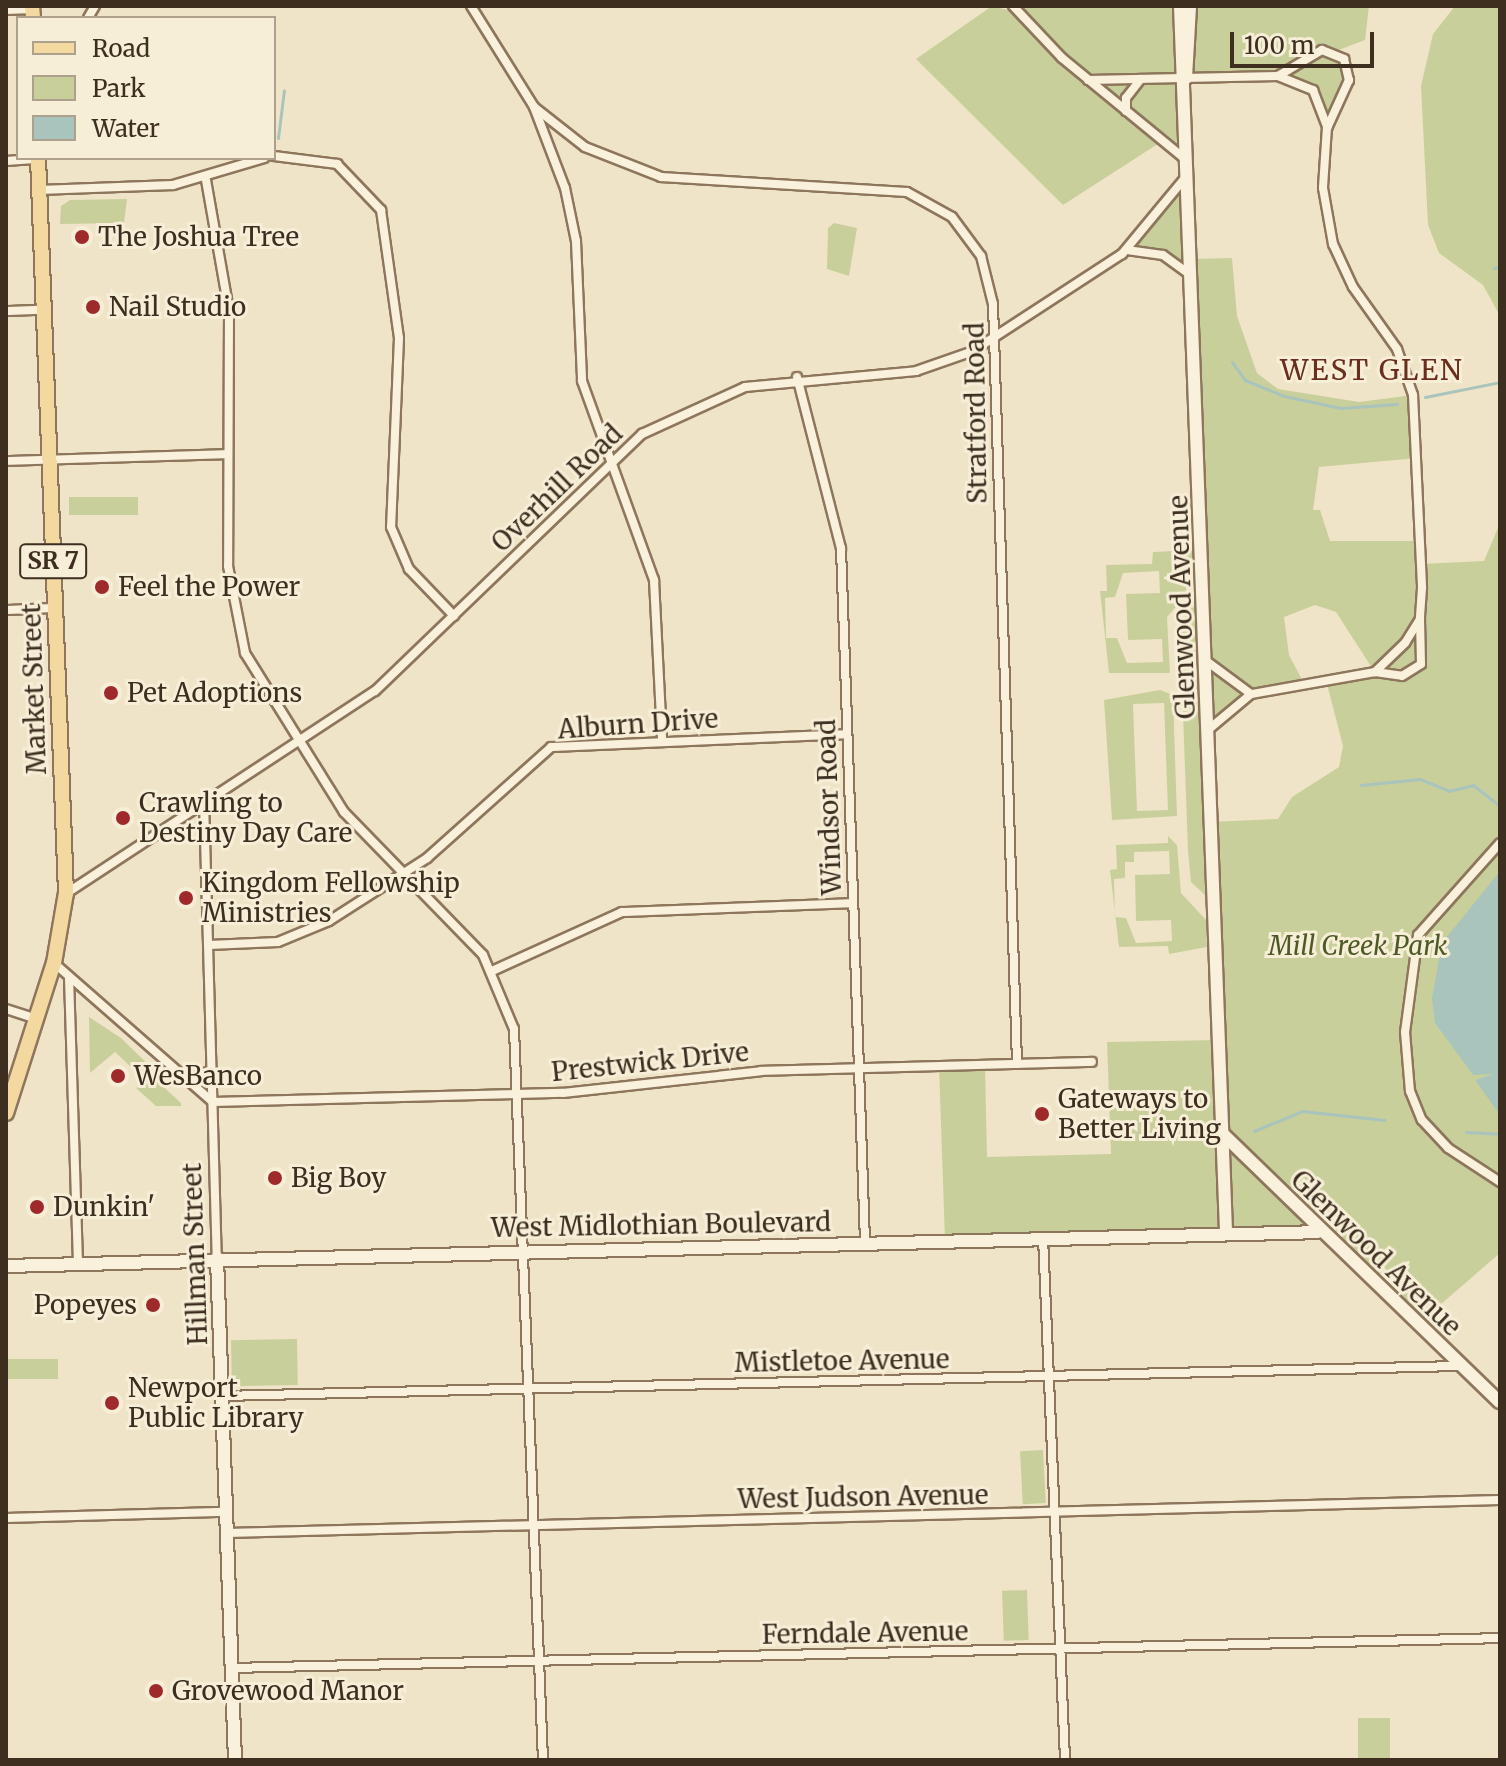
<!DOCTYPE html>
<html>
<head>
<meta charset="utf-8">
<style>
  body { margin:0 }
  #map { position:relative; width:1506px; height:1766px; overflow:hidden; background:#f0e4c8; font-family:Merriweather,serif }
  div>[style] { position:absolute }
  [style*='--x'] { left:calc(var(--x)*1px); top:calc(var(--y)*1px); width:calc(var(--w)*1px); rotate:calc(var(--a)*1deg) }
  .green>* { inset:0; background:#c9cf9b; transform-origin:0 0 }
  .water>* { inset:0; background:#a9c4bc }
  .stream>* { height:3px; margin:-1.5px; padding:0 1.5px; transform-origin:1.5px; border-radius:1.5px; background:#a9c4bc }
  .roads { filter:drop-shadow(2px 0 #8d765c) drop-shadow(-2px 0 #8d765c) drop-shadow(0 2px #8d765c) drop-shadow(0 -2px #8d765c) }
  .street>* { height:8px; margin:-4px; padding:0 4px; transform-origin:4px; border-radius:4px; background:#faf1dc }
  .secondary>* { height:12px; margin:-6px; padding:0 6px; transform-origin:6px; border-radius:6px; background:#faf1dc }
  .primary>* { height:14px; margin:-7px; padding:0 7px; transform-origin:7px; border-radius:7px; background:#f3d9a0 }
  .dots>* { width:22px; height:22px; translate:-50% -50%; box-sizing:border-box; border:4px solid #f7eed8; border-radius:50% }
  span { translate:-50% -50%; white-space:nowrap; text-align:center; line-height:1.15; -webkit-text-stroke:6px #f7eed8; paint-order:stroke }
  .shield-label span { padding:2px 6px; background:#f7eed8; border:2px solid; border-radius:6px; -webkit-text-stroke-width:0 }
  .shield-label { font-size:24px; color:#3d2e20; font-weight:700 }
  .poi-label { font-size:26px; color:#3d2e20 }
  .left { translate:0 -50%; text-align:left }
  .right { translate:-100% -50%; text-align:right }
  .street-label { font-size:26px; color:#3d2e20 }
  .park-label { font-size:26px; color:#4d5a26; font-style:italic }
  .neighbourhood-label { font-size:28px; color:#6b2e1e; letter-spacing:2px }
  .frame { position:absolute; inset:0; border:8px solid #3d2e20; pointer-events:none }
  .legend { position:absolute; left:16px; top:16px; width:260px; height:144px; box-sizing:border-box; background:#f7eed8; border:2px solid #ada18e; margin:0; padding:10px 14px; list-style:none; font-size:24px; color:#3d2e20 }
  .legend li { display:flex; align-items:center; gap:16px; height:40px }
  .legend b { width:40px; border:2px solid #ada18e }
  .scale { position:absolute; left:1230px; top:32px; width:144px; height:36px; box-sizing:border-box; border:4px solid #3d2e20; border-top:0; padding-left:10px; font-size:24px; line-height:28px; white-space:nowrap; color:#3d2e20; -webkit-text-stroke:6px #f7eed8; paint-order:stroke }
</style>
</head>
<body>
<div id="map">
  <div class="green">
    <i style="clip-path:polygon(992px 6px,1019px 13px,1029px 6px,1369px 6px,1365px 40px,1336px 51px,1350px 72px,1327px 127px,1299px 80px,1186px 78px,1193px 259px,1232px 258px,1237px 316px,1257px 373px,1278px 389px,1359px 402px,1413px 395px,1417px 458px,1319px 467px,1313px 510px,1320px 510px,1330px 541px,1420px 541px,1421px 564px,1484px 561px,1500px 523px,1500px 1253px,1418px 1324px,1318px 1232px,945px 1240px,939px 1066px,985px 1065px,987px 1157px,1111px 1154px,1107px 1042px,1218px 1040px,1210px 822px,1278px 819px,1292px 797px,1339px 767px,1343px 746px,1327px 684px,1374px 671px,1336px 612px,1315px 605px,1284px 617px,1289px 655px,1307px 689px,1251px 694px,1208px 731px,1193px 277px,1163px 255px,1127px 250px,1160px 217px,1189px 164px,1164px 140px,1063px 205px,916px 59px)"></i>
    <i style="clip-path:polygon(1455px 6px,1500px 6px,1500px 316px,1483px 285px,1439px 253px,1428px 225px,1421px 86px,1433px 34px)"></i>
    <i style="clip-path:polygon(127px 199px,124px 223px,60px 224px,61px 206px,70px 200px)"></i>
    <i style="clip-path:polygon(834px 223px,857px 228px,849px 276px,827px 269px,828px 228px)"></i>
    <i style="left:138px;top:497px;width:18px;height:69px;rotate:90deg"></i>
    <i style="clip-path:polygon(evenodd,1195px 550px,1196px 584px,1167px 617px,1170px 673px,1109px 673px,1100px 591px,1107px 591px,1106px 565px,1152px 564px,1153px 552px,1195px 550px,1159px 571px,1160px 593px,1126px 594px,1128px 640px,1162px 639px,1163px 662px,1127px 663px,1117px 638px,1106px 638px,1105px 598px,1115px 597px,1123px 573px,1159px 571px)"></i>
    <i style="clip-path:polygon(1188px 607px,1196px 608px,1206px 896px,1191px 882px,1188px 851px,1180px 632px)"></i>
    <i style="clip-path:polygon(evenodd,1160px 690px,1173px 695px,1177px 816px,1112px 820px,1104px 700px,1160px 690px,1164px 703px,1168px 810px,1137px 811px,1133px 704px,1164px 703px)"></i>
    <i style="clip-path:polygon(evenodd,1168px 836px,1177px 845px,1181px 893px,1206px 920px,1207px 947px,1169px 954px,1168px 946px,1119px 947px,1110px 870px,1117px 869px,1116px 845px,1168px 843px,1168px 836px,1169px 851px,1170px 874px,1135px 875px,1136px 921px,1171px 920px,1172px 941px,1136px 943px,1126px 918px,1115px 917px,1114px 879px,1125px 878px,1125px 862px,1134px 862px,1134px 852px,1169px 851px)"></i>
    <i style="clip-path:polygon(89px 1017px,121px 1038px,157px 1073px,148px 1083px,115px 1052px,90px 1073px)"></i>
    <i style="clip-path:polygon(155px 1079px,181px 1103px,181px 1106px,156px 1106px,136px 1088px)"></i>
    <i style="left:297px;top:1339px;width:46px;height:66px;rotate:89deg"></i>
    <i style="left:58px;top:1359px;width:20px;height:52px;rotate:90deg"></i>
    <i style="left:1043px;top:1450px;width:53px;height:23px;rotate:87deg"></i>
    <i style="left:1027px;top:1590px;width:50px;height:25px;rotate:88deg"></i>
    <i style="left:1358px;top:1718px;width:32px;height:42px"></i>
  </div>
  <div class="water">
    <i style="clip-path:polygon(1500px 871px,1500px 1115px,1475px 1080px,1493px 1074px,1473px 1075px,1435px 1023px,1432px 998px,1442px 943px)"></i>
  </div>
  <div class="stream">
    <i style="--x:278;--y:138;--w:48;--a:-82.9"></i>
    <i style="--x:1494;--y:268;--w:6;--a:-9"></i>
    <i style="--x:1232;--y:362;--w:22;--a:54"></i>
    <i style="--x:1245;--y:380;--w:42;--a:22.3"></i>
    <i style="--x:1284;--y:396;--w:58;--a:11.9"></i>
    <i style="--x:1341;--y:408;--w:56;--a:-4.1"></i>
    <i style="--x:1425;--y:397;--w:76;--a:-11.3"></i>
    <i style="--x:1361;--y:785;--w:59;--a:-5.8"></i>
    <i style="--x:1420;--y:779;--w:31;--a:22"></i>
    <i style="--x:1449;--y:791;--w:25;--a:-14"></i>
    <i style="--x:1473;--y:785;--w:34;--a:38"></i>
    <i style="--x:1254;--y:1131;--w:52;--a:-22.6"></i>
    <i style="--x:1302;--y:1111;--w:83;--a:6.2"></i>
    <i style="--x:1466;--y:1132;--w:34;--a:3"></i>
  </div>
  <div class="roads">
    <div class="street">
      <i style="--x:471;--y:6;--w:119;--a:58"></i>
      <i style="--x:534;--y:107;--w:87;--a:69.1"></i>
      <i style="--x:565;--y:188;--w:54;--a:78.3"></i>
      <i style="--x:576;--y:241;--w:140;--a:87.5"></i>
      <i style="--x:582;--y:381;--w:212;--a:70.1"></i>
      <i style="--x:654;--y:580;--w:160;--a:87.1"></i>
      <i style="--x:1013;--y:6;--w:71;--a:46.7"></i>
      <i style="--x:1062;--y:58;--w:159;--a:39.4"></i>
      <i style="--x:6;--y:10;--w:26;--a:-2"></i>
      <i style="--x:88;--y:18;--w:14;--a:-60"></i>
      <i style="--x:1278;--y:76;--w:51;--a:-30.6"></i>
      <i style="--x:1322;--y:50;--w:24;--a:22"></i>
      <i style="--x:1344;--y:59;--w:22;--a:77"></i>
      <i style="--x:1349;--y:80;--w:51;--a:114.5"></i>
      <i style="--x:1088;--y:80;--w:190;--a:-1.2"></i>
      <i style="--x:1278;--y:76;--w:38;--a:22"></i>
      <i style="--x:1313;--y:90;--w:40;--a:69"></i>
      <i style="--x:1327;--y:127;--w:61;--a:93.8"></i>
      <i style="--x:1323;--y:188;--w:57;--a:79.9"></i>
      <i style="--x:1333;--y:244;--w:47;--a:65.1"></i>
      <i style="--x:1353;--y:287;--w:76;--a:54.6"></i>
      <i style="--x:1397;--y:349;--w:49;--a:70.8"></i>
      <i style="--x:1413;--y:395;--w:193;--a:87.3"></i>
      <i style="--x:1422;--y:588;--w:31;--a:94"></i>
      <i style="--x:1420;--y:619;--w:28;--a:122"></i>
      <i style="--x:1405;--y:643;--w:42;--a:136"></i>
      <i style="--x:1375;--y:672;--w:126;--a:169.9"></i>
      <i style="--x:1251;--y:694;--w:56;--a:140.1"></i>
      <i style="--x:534;--y:107;--w:65;--a:38.1"></i>
      <i style="--x:585;--y:147;--w:82;--a:21.5"></i>
      <i style="--x:661;--y:177;--w:246;--a:3.5"></i>
      <i style="--x:907;--y:192;--w:51;--a:29.1"></i>
      <i style="--x:952;--y:217;--w:49;--a:53.4"></i>
      <i style="--x:981;--y:256;--w:49;--a:76"></i>
      <i style="--x:993;--y:304;--w:760;--a:88.19"></i>
      <i style="--x:1126;--y:111;--w:13;--a:-90"></i>
      <i style="--x:1126;--y:98;--w:24;--a:-52"></i>
      <i style="--x:274;--y:156;--w:64;--a:7.2"></i>
      <i style="--x:337;--y:164;--w:64;--a:46.3"></i>
      <i style="--x:381;--y:210;--w:129;--a:82"></i>
      <i style="--x:399;--y:338;--w:189;--a:92.4"></i>
      <i style="--x:391;--y:527;--w:46;--a:66.8"></i>
      <i style="--x:409;--y:569;--w:65;--a:46.2"></i>
      <i style="--x:6;--y:161;--w:32;--a:-4"></i>
      <i style="--x:206;--y:180;--w:133;--a:80"></i>
      <i style="--x:229;--y:311;--w:255;--a:90.2"></i>
      <i style="--x:228;--y:566;--w:89;--a:78.9"></i>
      <i style="--x:245;--y:653;--w:187;--a:58.1"></i>
      <i style="--x:344;--y:812;--w:199;--a:45.8"></i>
      <i style="--x:483;--y:955;--w:80;--a:67.3"></i>
      <i style="--x:514;--y:1029;--w:732;--a:87.73"></i>
      <i style="--x:39;--y:190;--w:134;--a:-2.1"></i>
      <i style="--x:173;--y:185;--w:95;--a:-16.5"></i>
      <i style="--x:1127;--y:250;--w:36;--a:8"></i>
      <i style="--x:1163;--y:255;--w:34;--a:36"></i>
      <i style="--x:6;--y:311;--w:37;--a:-2"></i>
      <i style="--x:797;--y:377;--w:177;--a:75.6"></i>
      <i style="--x:841;--y:548;--w:694;--a:88.02"></i>
      <i style="--x:6;--y:461;--w:221;--a:-1.8"></i>
      <i style="--x:6;--y:610;--w:48;--a:-2.4"></i>
      <i style="--x:1205;--y:660;--w:57;--a:36.5"></i>
      <i style="--x:1375;--y:672;--w:27;--a:8"></i>
      <i style="--x:1402;--y:676;--w:22;--a:-32"></i>
      <i style="--x:1421;--y:664;--w:45;--a:-91.3"></i>
      <i style="--x:204;--y:801;--w:457;--a:88.4"></i>
      <i style="--x:1500;--y:843;--w:123;--a:131.7"></i>
      <i style="--x:1418;--y:935;--w:98;--a:97.6"></i>
      <i style="--x:1405;--y:1032;--w:59;--a:85.2"></i>
      <i style="--x:1410;--y:1091;--w:31;--a:68"></i>
      <i style="--x:1422;--y:1120;--w:38;--a:47"></i>
      <i style="--x:1448;--y:1148;--w:62;--a:33.2"></i>
      <i style="--x:67;--y:893;--w:368;--a:-33.3"></i>
      <i style="--x:375;--y:691;--w:371;--a:-43.9"></i>
      <i style="--x:642;--y:434;--w:113;--a:-24.5"></i>
      <i style="--x:745;--y:387;--w:172;--a:-5.3"></i>
      <i style="--x:916;--y:371;--w:60;--a:-19.3"></i>
      <i style="--x:973;--y:351;--w:178;--a:-33.1"></i>
      <i style="--x:1122;--y:254;--w:97;--a:-50.4"></i>
      <i style="--x:209;--y:945;--w:69;--a:-2.5"></i>
      <i style="--x:278;--y:942;--w:55;--a:-22.4"></i>
      <i style="--x:329;--y:921;--w:117;--a:-32.7"></i>
      <i style="--x:427;--y:858;--w:166;--a:-41.8"></i>
      <i style="--x:551;--y:747;--w:296;--a:-2.5"></i>
      <i style="--x:54;--y:963;--w:211;--a:41.2"></i>
      <i style="--x:492;--y:971;--w:143;--a:-24.4"></i>
      <i style="--x:622;--y:912;--w:230;--a:-2.2"></i>
      <i style="--x:69;--y:977;--w:286;--a:88.2"></i>
      <i style="--x:6;--y:1009;--w:32;--a:18"></i>
      <i style="--x:185;--y:1081;--w:29;--a:-22"></i>
      <i style="--x:213;--y:1102;--w:350;--a:-1.5"></i>
      <i style="--x:563;--y:1093;--w:199;--a:-6.3"></i>
      <i style="--x:761;--y:1071;--w:331;--a:-1.6"></i>
      <i style="--x:1043;--y:1237;--w:523;--a:87.59"></i>
      <i style="--x:222;--y:1396;--w:1240;--a:-1.39"></i>
      <i style="--x:6;--y:1518;--w:220;--a:-1.6"></i>
      <i style="--x:227;--y:1533;--w:1273;--a:-1.48"></i>
      <i style="--x:231;--y:1668;--w:1269;--a:-1.35"></i>
    </div>
    <div class="secondary">
      <i style="--x:1180;--y:6;--w:1228;--a:87.85"></i>
      <i style="--x:1186;--y:78;--w:72;--a:-86.8"></i>
      <i style="--x:1223;--y:1134;--w:385;--a:44.1"></i>
      <i style="--x:217;--y:1258;--w:502;--a:87.95"></i>
      <i style="--x:6;--y:1266;--w:1312;--a:-1.48"></i>
    </div>
    <div class="primary">
      <i style="--x:32;--y:6;--w:12;--a:85"></i>
      <i style="--x:6;--y:1113;--w:157;--a:-72.3"></i>
      <i style="--x:54;--y:963;--w:71;--a:-80.3"></i>
      <i style="--x:66;--y:893;--w:736;--a:-92.18"></i>
    </div>
  </div>
  <div class="dots">
    <i style="left:82px;top:237px;background:#9e2a2b"></i>
    <i style="left:93px;top:307px;background:#9e2a2b"></i>
    <i style="left:102px;top:587px;background:#9e2a2b"></i>
    <i style="left:111px;top:693px;background:#9e2a2b"></i>
    <i style="left:123px;top:818px;background:#9e2a2b"></i>
    <i style="left:186px;top:898px;background:#9e2a2b"></i>
    <i style="left:118px;top:1076px;background:#9e2a2b"></i>
    <i style="left:1042px;top:1114px;background:#9e2a2b"></i>
    <i style="left:275px;top:1178px;background:#9e2a2b"></i>
    <i style="left:37px;top:1207px;background:#9e2a2b"></i>
    <i style="left:153px;top:1305px;background:#9e2a2b"></i>
    <i style="left:112px;top:1403px;background:#9e2a2b"></i>
    <i style="left:156px;top:1691px;background:#9e2a2b"></i>
  </div>
  <div class="shield-label">
    <span style="left:53px;top:561px">SR 7</span>
  </div>
  <div class="poi-label">
    <span class="left" style="left:98px;top:237px">The Joshua Tree</span>
    <span class="left" style="left:109px;top:307px">Nail Studio</span>
    <span class="left" style="left:118px;top:587px">Feel the Power</span>
    <span class="left" style="left:127px;top:693px">Pet Adoptions</span>
    <span class="left" style="left:139px;top:818px">Crawling to<br>Destiny Day Care</span>
    <span class="left" style="left:202px;top:898px">Kingdom Fellowship<br>Ministries</span>
    <span class="left" style="left:134px;top:1076px">WesBanco</span>
    <span class="left" style="left:1058px;top:1114px">Gateways to<br>Better Living</span>
    <span class="left" style="left:291px;top:1178px">Big Boy</span>
    <span class="left" style="left:53px;top:1207px">Dunkin'</span>
    <span class="right" style="left:137px;top:1305px">Popeyes</span>
    <span class="left" style="left:128px;top:1403px">Newport<br>Public Library</span>
    <span class="left" style="left:172px;top:1691px">Grovewood Manor</span>
  </div>
  <div class="street-label">
    <span style="left:976px;top:413px;rotate:-91deg">Stratford Road</span>
    <span style="left:557px;top:488px;rotate:-44deg">Overhill Road</span>
    <span style="left:1182px;top:607px;rotate:-92deg">Glenwood Avenue</span>
    <span style="left:34px;top:689px;rotate:-92deg">Market Street</span>
    <span style="left:638px;top:724px;rotate:-4deg">Alburn Drive</span>
    <span style="left:829px;top:807px;rotate:-92deg">Windsor Road</span>
    <span style="left:650px;top:1062px;rotate:-6deg">Prestwick Drive</span>
    <span style="left:661px;top:1225px;rotate:-1deg">West Midlothian Boulevard</span>
    <span style="left:1376px;top:1253px;rotate:44deg">Glenwood Avenue</span>
    <span style="left:195px;top:1254px;rotate:-92deg">Hillman Street</span>
    <span style="left:842px;top:1361px;rotate:-1deg">Mistletoe Avenue</span>
    <span style="left:863px;top:1497px;rotate:-1deg">West Judson Avenue</span>
    <span style="left:865px;top:1633px;rotate:-1deg">Ferndale Avenue</span>
  </div>
  <div class="park-label">
    <span style="left:1358px;top:946px">Mill Creek Park</span>
  </div>
  <div class="neighbourhood-label">
    <span style="left:1372px;top:370px">WEST GLEN</span>
  </div>
  <div class="frame"></div>
  <ul class="legend">
  <li><b style="height:10px;background:#f3d9a0"></b>Road</li>
  <li><b style="height:22px;background:#c9cf9b"></b>Park</li>
  <li><b style="height:22px;background:#a9c4bc"></b>Water</li>
  </ul>
  <div class="scale">100 m</div>
</div>
</body>
</html>
